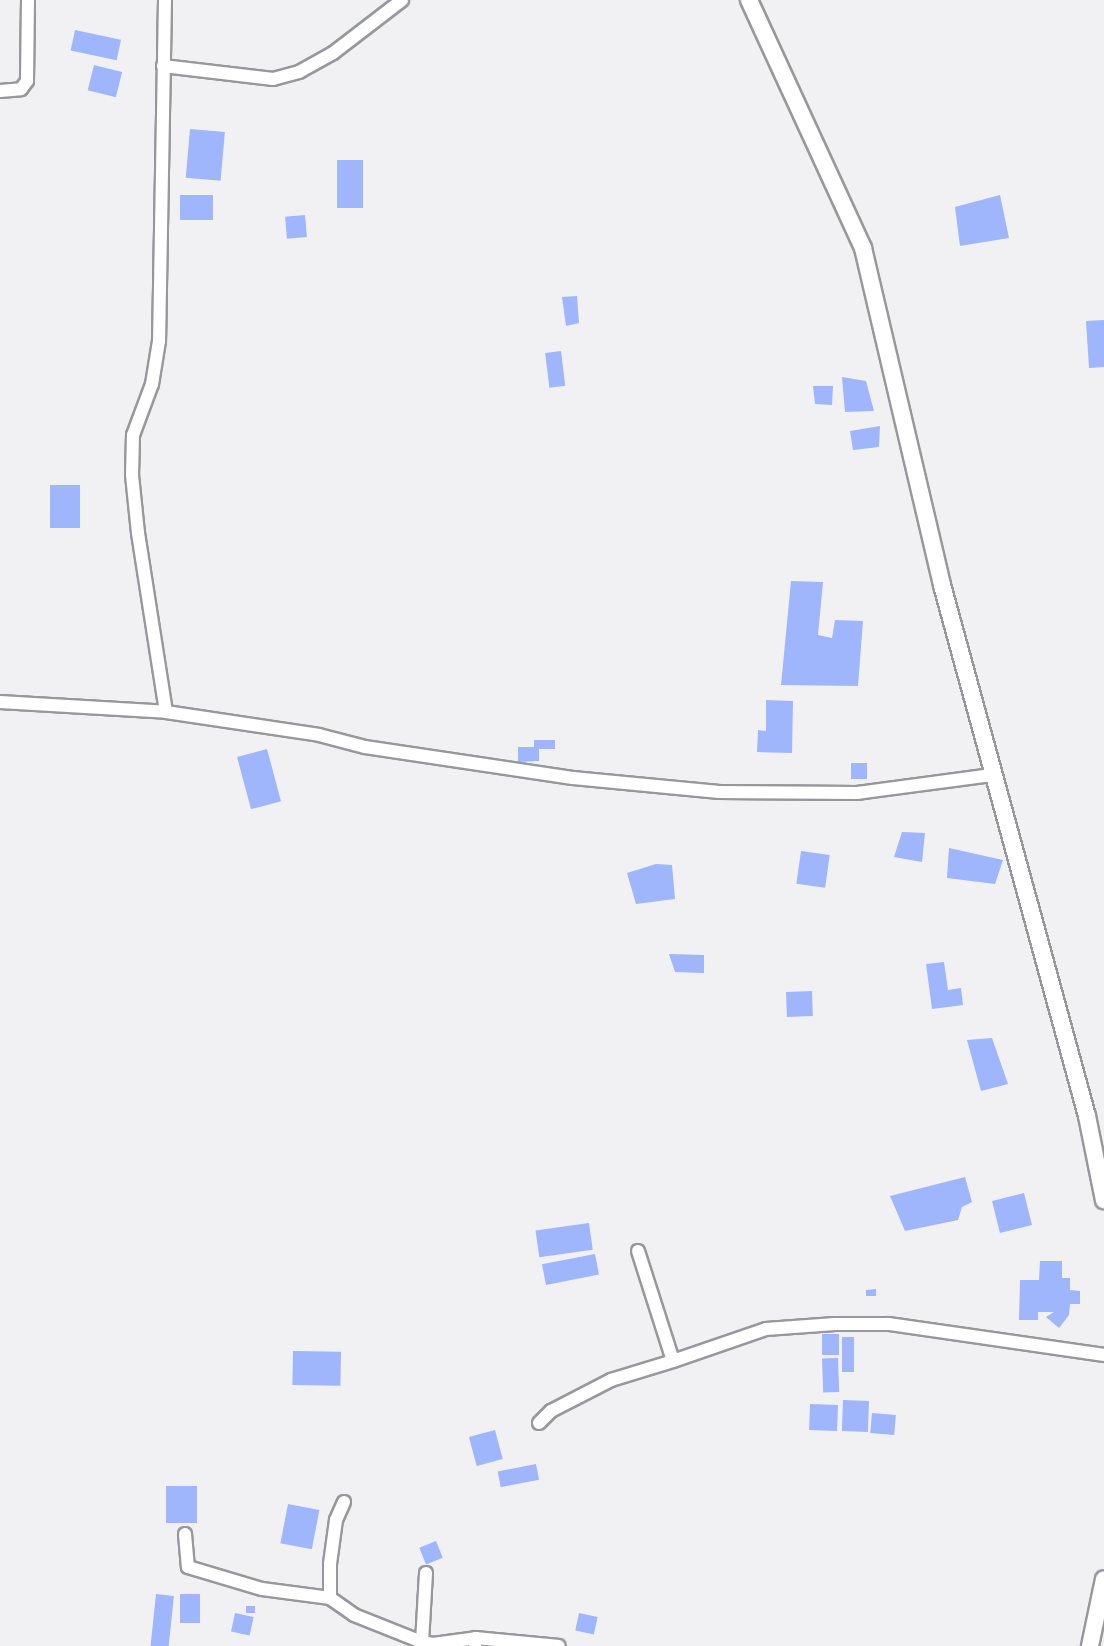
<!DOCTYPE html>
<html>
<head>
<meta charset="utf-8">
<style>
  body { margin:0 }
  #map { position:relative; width:1104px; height:1646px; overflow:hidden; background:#f1f1f4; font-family:"Noto Sans",sans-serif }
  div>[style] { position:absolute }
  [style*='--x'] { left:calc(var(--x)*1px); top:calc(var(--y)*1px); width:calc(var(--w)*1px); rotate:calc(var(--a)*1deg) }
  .building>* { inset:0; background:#9fb5fc; transform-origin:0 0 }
  .roads { filter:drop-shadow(2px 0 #97989a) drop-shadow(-2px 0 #97989a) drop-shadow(0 2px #97989a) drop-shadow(0 -2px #97989a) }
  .street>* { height:12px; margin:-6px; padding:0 6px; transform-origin:6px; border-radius:6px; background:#fff }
  .secondary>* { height:16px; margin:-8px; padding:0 8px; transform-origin:8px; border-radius:8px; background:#fff }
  span { translate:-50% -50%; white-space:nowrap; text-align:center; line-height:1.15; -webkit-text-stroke:7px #fff; paint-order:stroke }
</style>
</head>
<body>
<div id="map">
  <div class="building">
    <i style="left:75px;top:30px;width:47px;height:21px;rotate:12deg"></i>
    <i style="left:94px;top:65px;width:29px;height:26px;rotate:14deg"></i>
    <i style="left:190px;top:129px;width:35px;height:49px;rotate:5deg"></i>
    <i style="left:337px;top:160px;width:26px;height:48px"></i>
    <i style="left:180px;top:195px;width:33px;height:25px"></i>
    <i style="clip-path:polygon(1000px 195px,1009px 238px,960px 246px,955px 207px)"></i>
    <i style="left:305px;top:215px;width:22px;height:20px;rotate:85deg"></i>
    <i style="clip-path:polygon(577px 296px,579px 323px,566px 326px,562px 297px)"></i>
    <i style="clip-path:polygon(1104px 320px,1104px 367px,1089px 368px,1086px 321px)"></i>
    <i style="left:561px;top:351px;width:35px;height:16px;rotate:83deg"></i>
    <i style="clip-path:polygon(842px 377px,866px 381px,874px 411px,845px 412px)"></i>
    <i style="clip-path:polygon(813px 386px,833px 386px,832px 405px,815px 404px)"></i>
    <i style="clip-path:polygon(880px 426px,879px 447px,853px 450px,850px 431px)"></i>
    <i style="left:50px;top:485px;width:30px;height:43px"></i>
    <i style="clip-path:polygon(791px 581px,823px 582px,818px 635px,832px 638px,835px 620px,863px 621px,858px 686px,781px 685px)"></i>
    <i style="clip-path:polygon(766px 700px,793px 701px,792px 753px,757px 752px,758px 730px,766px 731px)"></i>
    <i style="clip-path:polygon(534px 740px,555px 740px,555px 749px,539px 749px,539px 761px,518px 762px,518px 747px,534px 747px)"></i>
    <i style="left:267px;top:749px;width:54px;height:31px;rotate:75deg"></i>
    <i style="left:851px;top:763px;width:16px;height:16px"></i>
    <i style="clip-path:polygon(902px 832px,925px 833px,922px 862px,894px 857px)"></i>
    <i style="clip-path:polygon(949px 848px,1003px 860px,995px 884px,947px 878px)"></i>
    <i style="left:801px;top:851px;width:29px;height:33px;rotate:8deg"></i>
    <i style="clip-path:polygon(656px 864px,672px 865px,675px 899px,636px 904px,627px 873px)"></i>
    <i style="clip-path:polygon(669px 954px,704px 955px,704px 973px,675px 972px)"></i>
    <i style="clip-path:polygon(944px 962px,948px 990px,961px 988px,963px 1005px,932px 1009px,926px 964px)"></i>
    <i style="left:812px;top:991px;width:25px;height:26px;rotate:88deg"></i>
    <i style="clip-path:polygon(992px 1038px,1008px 1084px,981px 1091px,967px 1040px)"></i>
    <i style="clip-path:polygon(965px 1177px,972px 1202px,962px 1207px,958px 1220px,905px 1231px,890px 1196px)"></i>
    <i style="left:1024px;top:1193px;width:33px;height:33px;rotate:76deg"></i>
    <i style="left:589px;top:1223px;width:27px;height:54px;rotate:82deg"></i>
    <i style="left:595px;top:1254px;width:21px;height:54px;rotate:79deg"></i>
    <i style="clip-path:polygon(1040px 1261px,1062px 1261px,1062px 1278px,1070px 1278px,1070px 1290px,1080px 1291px,1080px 1304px,1070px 1304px,1069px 1315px,1059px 1328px,1046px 1317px,1054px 1312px,1038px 1312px,1038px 1320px,1019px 1320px,1020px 1280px,1039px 1280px)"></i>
    <i style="clip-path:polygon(876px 1289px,876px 1296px,866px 1296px,866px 1290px)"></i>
    <i style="left:822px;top:1334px;width:17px;height:21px"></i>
    <i style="left:842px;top:1337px;width:12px;height:35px"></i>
    <i style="left:293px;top:1351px;width:48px;height:34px;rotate:1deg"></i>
    <i style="left:838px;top:1358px;width:34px;height:16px;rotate:88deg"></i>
    <i style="left:843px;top:1400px;width:26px;height:31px;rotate:2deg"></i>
    <i style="left:810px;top:1404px;width:28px;height:26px;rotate:2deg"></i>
    <i style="left:872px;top:1413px;width:24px;height:20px;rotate:5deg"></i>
    <i style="left:495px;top:1430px;width:30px;height:27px;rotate:75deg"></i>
    <i style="left:536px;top:1464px;width:16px;height:39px;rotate:79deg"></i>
    <i style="left:166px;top:1486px;width:31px;height:37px"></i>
    <i style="left:288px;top:1504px;width:32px;height:40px;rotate:11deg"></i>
    <i style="left:436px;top:1541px;width:18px;height:18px;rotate:68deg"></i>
    <i style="left:156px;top:1594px;width:18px;height:52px;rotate:6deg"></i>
    <i style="left:180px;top:1594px;width:20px;height:29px"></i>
    <i style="left:246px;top:1606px;width:9px;height:7px"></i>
    <i style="left:235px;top:1613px;width:19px;height:19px;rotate:12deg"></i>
    <i style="left:579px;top:1613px;width:19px;height:18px;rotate:12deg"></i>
  </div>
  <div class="roads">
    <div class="street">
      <i style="--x:165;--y:0;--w:341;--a:91"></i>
      <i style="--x:159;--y:341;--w:44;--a:99.2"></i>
      <i style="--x:152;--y:384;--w:54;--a:110.4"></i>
      <i style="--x:133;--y:435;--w:40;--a:91.4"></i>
      <i style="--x:132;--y:475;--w:58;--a:84.1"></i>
      <i style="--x:138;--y:533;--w:181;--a:81.1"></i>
      <i style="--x:163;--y:66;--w:111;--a:6.7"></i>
      <i style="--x:273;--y:79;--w:27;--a:-15"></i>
      <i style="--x:299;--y:72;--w:39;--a:-29"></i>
      <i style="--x:333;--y:53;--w:87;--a:-37.5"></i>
      <i style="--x:0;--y:91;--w:21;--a:-5"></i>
      <i style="--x:21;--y:89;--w:10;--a:-53"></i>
      <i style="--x:27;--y:81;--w:81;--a:-89.3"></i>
      <i style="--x:0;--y:702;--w:166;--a:3.4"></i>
      <i style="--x:166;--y:712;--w:155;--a:8.5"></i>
      <i style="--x:319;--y:735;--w:48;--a:14.6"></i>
      <i style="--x:365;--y:747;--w:210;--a:8.5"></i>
      <i style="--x:573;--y:778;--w:147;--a:5.5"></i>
      <i style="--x:719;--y:792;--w:138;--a:0.4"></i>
      <i style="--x:857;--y:793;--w:136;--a:-7.6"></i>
      <i style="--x:638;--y:1251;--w:115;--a:72.3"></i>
      <i style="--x:673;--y:1361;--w:98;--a:-19"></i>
      <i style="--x:766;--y:1329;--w:69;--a:-4.1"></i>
      <i style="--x:835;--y:1324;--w:54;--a:0"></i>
      <i style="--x:889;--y:1324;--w:217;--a:8.2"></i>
      <i style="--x:539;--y:1423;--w:17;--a:-45"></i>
      <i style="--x:551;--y:1411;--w:68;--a:-27.3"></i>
      <i style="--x:611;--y:1380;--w:65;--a:-17"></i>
      <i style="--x:344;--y:1502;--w:20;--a:114"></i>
      <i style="--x:336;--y:1520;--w:44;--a:97.8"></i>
      <i style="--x:330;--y:1564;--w:34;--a:90"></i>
      <i style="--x:330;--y:1598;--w:29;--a:35"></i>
      <i style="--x:354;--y:1615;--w:73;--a:21.7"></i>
      <i style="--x:185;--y:1534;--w:33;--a:85"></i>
      <i style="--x:188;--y:1567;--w:77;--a:16.6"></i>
      <i style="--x:262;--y:1589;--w:69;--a:7.5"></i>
      <i style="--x:426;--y:1573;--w:69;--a:93.3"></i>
      <i style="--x:422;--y:1642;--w:11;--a:10"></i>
      <i style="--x:433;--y:1644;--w:43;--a:-7.9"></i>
      <i style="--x:476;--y:1638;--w:8;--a:97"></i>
      <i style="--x:476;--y:1638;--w:83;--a:5.5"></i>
    </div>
    <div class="secondary">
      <i style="--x:749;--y:0;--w:273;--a:65.3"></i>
      <i style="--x:863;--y:248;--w:346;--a:76.8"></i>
      <i style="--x:942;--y:585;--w:550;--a:74.73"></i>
      <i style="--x:1087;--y:1116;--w:86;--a:78.6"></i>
      <i style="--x:1090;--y:1646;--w:68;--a:-78.2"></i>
    </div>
  </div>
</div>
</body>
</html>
